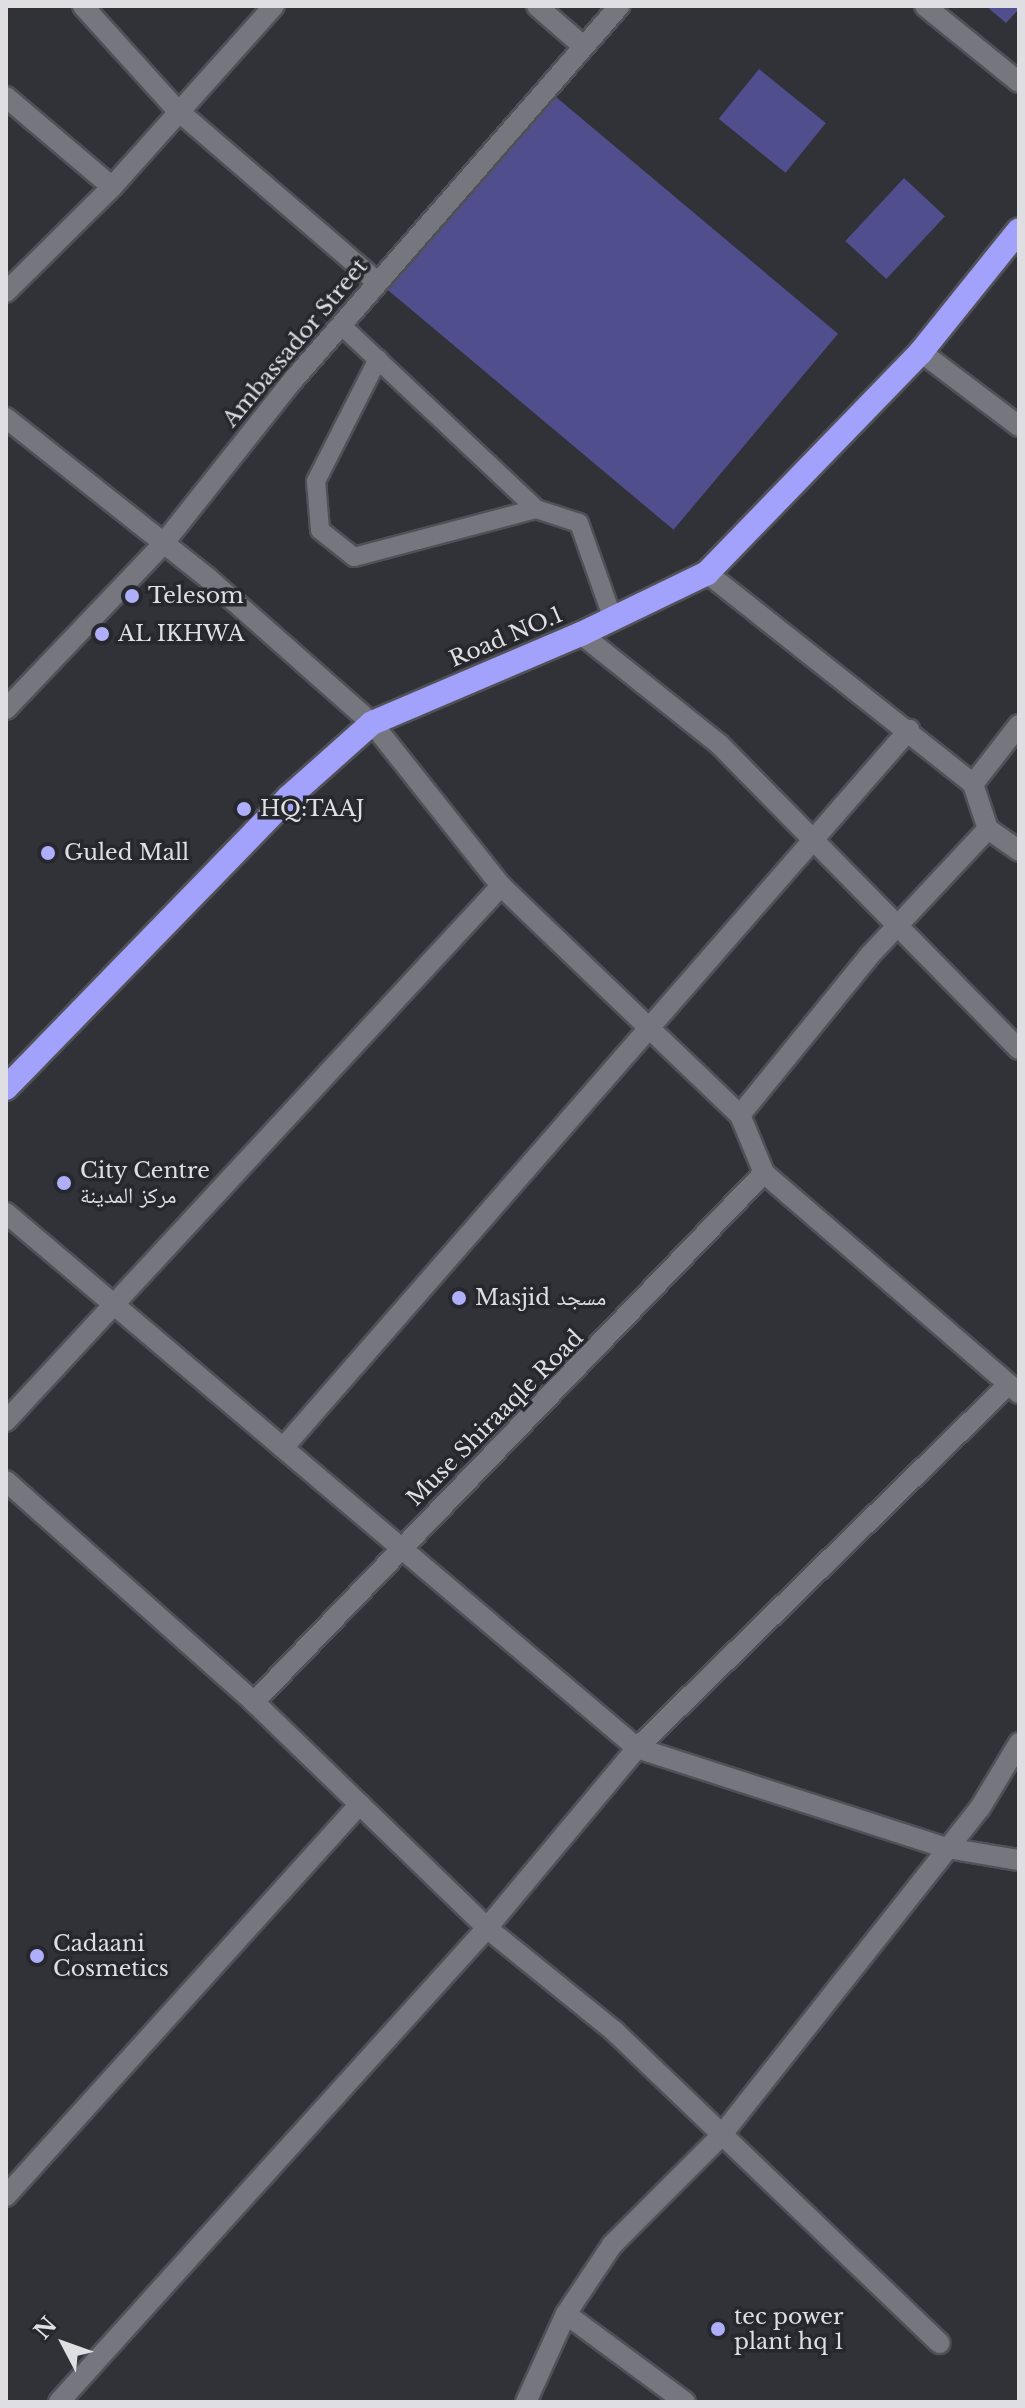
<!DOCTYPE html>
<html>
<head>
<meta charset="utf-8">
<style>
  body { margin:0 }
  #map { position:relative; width:1025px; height:2408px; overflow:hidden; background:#313138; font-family:"Libre Baskerville","Noto Naskh Arabic",serif }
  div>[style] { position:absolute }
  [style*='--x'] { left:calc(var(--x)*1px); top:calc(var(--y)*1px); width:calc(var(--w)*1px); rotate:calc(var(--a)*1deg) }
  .building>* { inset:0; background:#504e8d; transform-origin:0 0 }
  .roads { filter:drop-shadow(2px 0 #505057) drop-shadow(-2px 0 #505057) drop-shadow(0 2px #505057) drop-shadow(0 -2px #505057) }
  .lane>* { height:18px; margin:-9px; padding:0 9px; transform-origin:9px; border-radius:9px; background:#76767f }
  .street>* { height:20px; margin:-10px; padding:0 10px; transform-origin:10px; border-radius:10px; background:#76767f }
  .highway>* { height:24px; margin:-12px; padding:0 12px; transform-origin:12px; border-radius:12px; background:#a2a1fb }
  .dots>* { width:22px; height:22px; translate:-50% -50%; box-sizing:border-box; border:4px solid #27272e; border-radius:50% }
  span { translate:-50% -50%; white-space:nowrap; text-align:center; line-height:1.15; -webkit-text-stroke:7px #27272e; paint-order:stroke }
  .street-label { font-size:22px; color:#dedee3 }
  .poi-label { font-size:22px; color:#dedee3 }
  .left { translate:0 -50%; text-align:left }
  .frame { position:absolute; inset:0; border:8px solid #dedee3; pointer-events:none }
  .north { position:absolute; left:24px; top:2304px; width:80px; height:80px; -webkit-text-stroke:6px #27272e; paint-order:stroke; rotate:311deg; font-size:22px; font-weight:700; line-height:32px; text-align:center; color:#dedee3 }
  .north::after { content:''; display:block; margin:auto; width:28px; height:36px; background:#dedee3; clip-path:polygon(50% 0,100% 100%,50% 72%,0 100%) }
</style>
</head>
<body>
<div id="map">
  <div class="building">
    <i style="clip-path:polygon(986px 6px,1019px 6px,1019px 9px,1006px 23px)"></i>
    <i style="left:759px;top:69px;width:86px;height:64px;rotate:39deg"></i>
    <i style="left:550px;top:92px;width:376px;height:256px;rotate:40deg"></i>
    <i style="left:904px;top:178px;width:56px;height:86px;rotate:43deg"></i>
  </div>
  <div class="roads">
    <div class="lane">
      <i style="--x:341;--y:325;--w:268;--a:43.3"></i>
      <i style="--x:536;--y:509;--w:45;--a:18"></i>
      <i style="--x:579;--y:523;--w:102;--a:70.5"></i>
      <i style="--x:378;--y:359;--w:137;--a:116.9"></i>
      <i style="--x:316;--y:481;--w:49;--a:85.3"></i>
      <i style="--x:320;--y:530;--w:43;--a:38.5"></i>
      <i style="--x:354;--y:557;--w:188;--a:-14.8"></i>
    </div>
    <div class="street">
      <i style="--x:83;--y:6;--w:139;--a:47.9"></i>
      <i style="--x:176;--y:109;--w:265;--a:40.7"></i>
      <i style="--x:537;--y:6;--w:61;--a:41"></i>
      <i style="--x:925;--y:6;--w:121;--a:39"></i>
      <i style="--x:6;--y:97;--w:139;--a:40.3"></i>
      <i style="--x:6;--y:292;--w:149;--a:-44.7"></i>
      <i style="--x:112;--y:187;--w:243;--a:-48.2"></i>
      <i style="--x:921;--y:352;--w:123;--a:37.1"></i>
      <i style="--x:6;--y:418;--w:259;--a:38.4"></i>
      <i style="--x:209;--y:579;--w:217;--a:41.5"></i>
      <i style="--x:372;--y:723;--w:208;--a:51.6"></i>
      <i style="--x:501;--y:886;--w:331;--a:43.8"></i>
      <i style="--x:740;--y:1115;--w:63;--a:67.5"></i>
      <i style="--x:764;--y:1173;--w:337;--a:40.8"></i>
      <i style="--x:707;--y:573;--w:340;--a:38.4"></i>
      <i style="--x:581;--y:634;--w:176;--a:38.6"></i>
      <i style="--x:719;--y:744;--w:428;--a:45.5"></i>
      <i style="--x:6;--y:709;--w:228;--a:-46.4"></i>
      <i style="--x:163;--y:544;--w:211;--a:-51.6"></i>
      <i style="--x:294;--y:379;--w:495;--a:-48.9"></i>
      <i style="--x:1019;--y:725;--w:75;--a:127.9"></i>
      <i style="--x:973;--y:784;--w:47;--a:71.6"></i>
      <i style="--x:988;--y:829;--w:38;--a:35"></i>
      <i style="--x:740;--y:1115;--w:206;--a:-50.9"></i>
      <i style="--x:870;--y:955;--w:173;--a:-46.9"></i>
      <i style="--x:6;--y:1213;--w:827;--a:40.29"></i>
      <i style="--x:637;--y:1748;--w:326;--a:17.9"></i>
      <i style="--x:947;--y:1848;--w:73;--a:9.5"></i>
      <i style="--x:6;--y:1421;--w:729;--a:-47.22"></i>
      <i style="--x:283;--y:1448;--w:953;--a:-48.92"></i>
      <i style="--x:6;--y:1481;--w:332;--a:41.7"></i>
      <i style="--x:254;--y:1702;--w:325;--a:44.1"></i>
      <i style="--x:487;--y:1928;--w:164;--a:39"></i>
      <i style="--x:614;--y:2031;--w:451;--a:43.8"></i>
      <i style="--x:254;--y:1702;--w:735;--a:-46.05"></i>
      <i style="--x:6;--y:2196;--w:528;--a:-47.92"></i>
      <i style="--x:566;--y:2314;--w:148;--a:36.5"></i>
      <i style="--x:59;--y:2402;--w:639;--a:-47.92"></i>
      <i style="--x:487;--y:1928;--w:234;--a:-50.2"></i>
      <i style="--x:637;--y:1748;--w:519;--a:-44.38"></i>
      <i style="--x:526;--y:2402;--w:97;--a:-65.6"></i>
      <i style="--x:566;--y:2314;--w:83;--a:-56.3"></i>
      <i style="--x:612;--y:2245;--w:153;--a:-45"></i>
      <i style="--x:720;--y:2137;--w:419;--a:-51.7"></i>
      <i style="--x:980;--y:1808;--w:76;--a:-59"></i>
    </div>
    <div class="highway">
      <i style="--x:6;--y:1088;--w:406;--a:-45.8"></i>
      <i style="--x:289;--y:797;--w:111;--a:-41.7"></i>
      <i style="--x:372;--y:723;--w:227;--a:-23.1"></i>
      <i style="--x:581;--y:634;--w:140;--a:-25.8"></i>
      <i style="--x:707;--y:573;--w:308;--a:-45.9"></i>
      <i style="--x:921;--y:352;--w:156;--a:-51.2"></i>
    </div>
  </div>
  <div class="dots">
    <i style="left:132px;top:596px;background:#aeaefb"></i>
    <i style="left:102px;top:634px;background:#aeaefb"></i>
    <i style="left:244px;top:809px;background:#aeaefb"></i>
    <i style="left:48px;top:853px;background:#aeaefb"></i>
    <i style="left:64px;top:1183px;background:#aeaefb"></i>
    <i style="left:459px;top:1298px;background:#aeaefb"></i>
    <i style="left:37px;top:1956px;background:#aeaefb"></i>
    <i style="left:718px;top:2329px;background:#aeaefb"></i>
  </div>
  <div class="street-label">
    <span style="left:295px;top:343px;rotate:-50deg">Ambassador Street</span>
    <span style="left:506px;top:637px;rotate:-23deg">Road NO.1</span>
    <span style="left:495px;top:1418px;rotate:-45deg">Muse Shiraaqle Road</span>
  </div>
  <div class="poi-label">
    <span class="left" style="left:148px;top:596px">Telesom</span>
    <span class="left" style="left:118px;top:634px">AL IKHWA</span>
    <span class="left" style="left:260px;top:809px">HQ:TAAJ</span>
    <span class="left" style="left:64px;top:853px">Guled Mall</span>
    <span class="left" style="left:80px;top:1183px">City Centre<br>مركز المدينة</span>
    <span class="left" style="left:475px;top:1298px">Masjid مسجد</span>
    <span class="left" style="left:53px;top:1956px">Cadaani<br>Cosmetics</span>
    <span class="left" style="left:734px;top:2329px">tec power<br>plant hq 1</span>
  </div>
  <div class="frame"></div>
  <div class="north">N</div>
</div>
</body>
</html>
